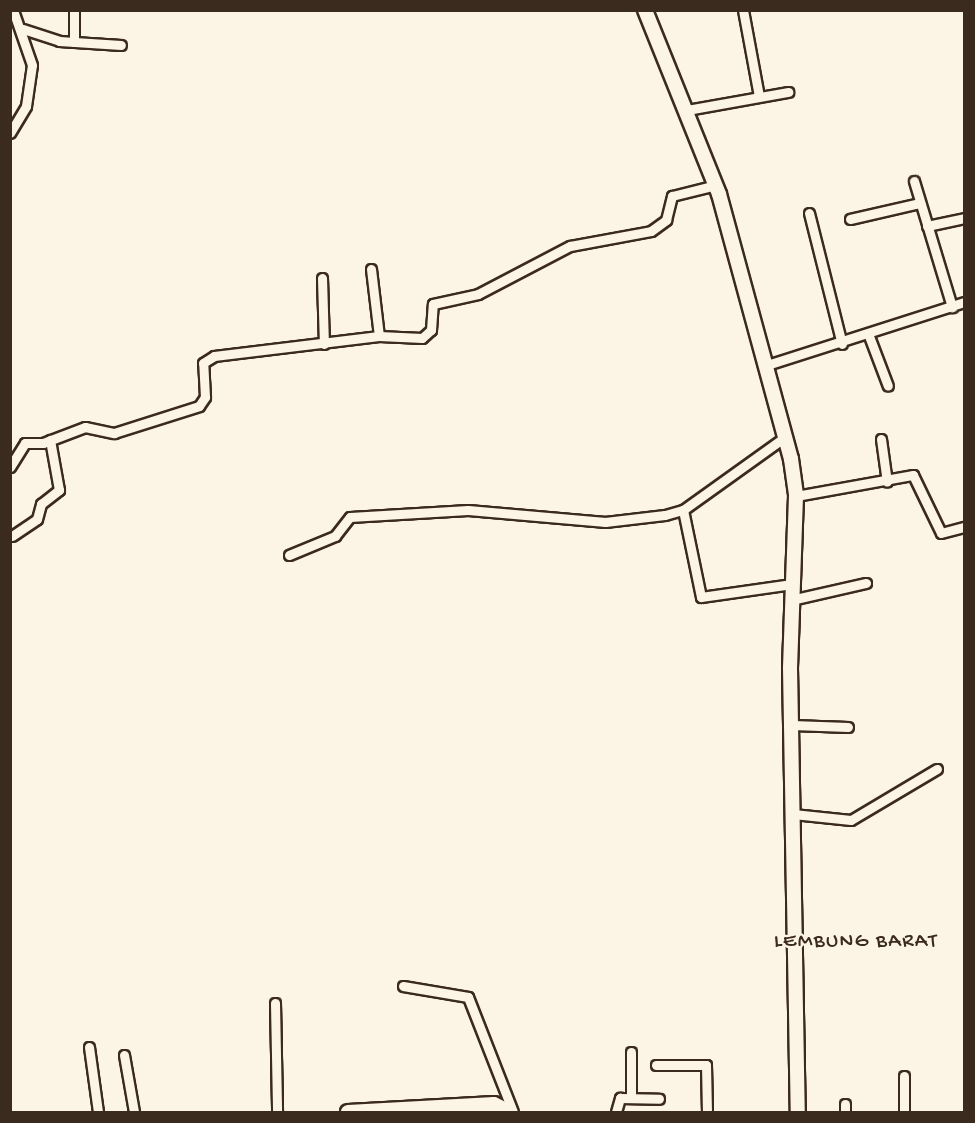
<!DOCTYPE html>
<html>
<head>
<meta charset="utf-8">
<style>
  body { margin:0 }
  #map { position:relative; width:975px; height:1123px; overflow:hidden; background:#fcf5e5; font-family:"Gochi Hand",sans-serif }
  div>[style] { position:absolute }
  [style*='--x'] { left:calc(var(--x)*1px); top:calc(var(--y)*1px); width:calc(var(--w)*1px); rotate:calc(var(--a)*1deg) }
  .roads { filter:drop-shadow(2px 0 #3b2a1e) drop-shadow(-2px 0 #3b2a1e) drop-shadow(0 2px #3b2a1e) drop-shadow(0 -2px #3b2a1e) }
  .street>* { height:9px; margin:-4.5px; padding:0 4.5px; transform-origin:4.5px; border-radius:4.5px; background:#fcf5e5 }
  .secondary>* { height:14px; margin:-7px; padding:0 7px; transform-origin:7px; border-radius:7px; background:#fcf5e5 }
  span { translate:-50% -50%; white-space:nowrap; text-align:center; line-height:1.15; -webkit-text-stroke:4.5px #fcf5e5; paint-order:stroke }
  .quarter-label { font-size:21px; color:#3b2a1e; letter-spacing:1.5px }
  .frame { position:absolute; inset:0; border:12px solid #3b2a1e; pointer-events:none }
</style>
</head>
<body>
<div id="map">
  <div class="roads">
    <div class="street">
      <i style="--x:74;--y:10;--w:32;--a:90"></i>
      <i style="--x:743;--y:10;--w:87;--a:79.5"></i>
      <i style="--x:23;--y:29;--w:38;--a:18"></i>
      <i style="--x:59;--y:41;--w:62;--a:3.7"></i>
      <i style="--x:687;--y:110;--w:103;--a:-10.1"></i>
      <i style="--x:10;--y:133;--w:31;--a:-59"></i>
      <i style="--x:26;--y:106;--w:41;--a:-81.7"></i>
      <i style="--x:32;--y:65;--w:58;--a:-109.1"></i>
      <i style="--x:914;--y:181;--w:132;--a:73.2"></i>
      <i style="--x:809;--y:213;--w:135;--a:75.9"></i>
      <i style="--x:850;--y:219;--w:72;--a:-12.9"></i>
      <i style="--x:927;--y:226;--w:38;--a:-12"></i>
      <i style="--x:371;--y:269;--w:67;--a:83.2"></i>
      <i style="--x:322;--y:278;--w:66;--a:88.3"></i>
      <i style="--x:869;--y:336;--w:53;--a:69.2"></i>
      <i style="--x:767;--y:365;--w:207;--a:-17.7"></i>
      <i style="--x:881;--y:439;--w:43;--a:82.1"></i>
      <i style="--x:10;--y:467;--w:28;--a:-58"></i>
      <i style="--x:25;--y:443;--w:18;--a:0"></i>
      <i style="--x:43;--y:443;--w:45;--a:-20.9"></i>
      <i style="--x:85;--y:427;--w:30;--a:12"></i>
      <i style="--x:114;--y:433;--w:89;--a:-17.6"></i>
      <i style="--x:199;--y:406;--w:11;--a:-56"></i>
      <i style="--x:205;--y:397;--w:34;--a:-93"></i>
      <i style="--x:203;--y:363;--w:13;--a:-32"></i>
      <i style="--x:214;--y:356;--w:166;--a:-6.9"></i>
      <i style="--x:379;--y:336;--w:43;--a:2.7"></i>
      <i style="--x:422;--y:338;--w:12;--a:-42"></i>
      <i style="--x:431;--y:330;--w:26;--a:-86"></i>
      <i style="--x:433;--y:304;--w:46;--a:-12.5"></i>
      <i style="--x:478;--y:294;--w:104;--a:-27.6"></i>
      <i style="--x:570;--y:246;--w:82;--a:-10.5"></i>
      <i style="--x:651;--y:231;--w:19;--a:-36"></i>
      <i style="--x:666;--y:220;--w:25;--a:-76"></i>
      <i style="--x:672;--y:196;--w:45;--a:-14"></i>
      <i style="--x:796;--y:496;--w:119;--a:-10.2"></i>
      <i style="--x:913;--y:475;--w:64;--a:64.2"></i>
      <i style="--x:941;--y:533;--w:24;--a:-15"></i>
      <i style="--x:683;--y:510;--w:89;--a:78.3"></i>
      <i style="--x:701;--y:597;--w:92;--a:-8.1"></i>
      <i style="--x:12;--y:536;--w:30;--a:-34"></i>
      <i style="--x:37;--y:519;--w:16;--a:-75"></i>
      <i style="--x:41;--y:504;--w:23;--a:-38"></i>
      <i style="--x:59;--y:490;--w:51;--a:-100.2"></i>
      <i style="--x:289;--y:555;--w:50;--a:-22.4"></i>
      <i style="--x:335;--y:536;--w:24;--a:-52"></i>
      <i style="--x:350;--y:517;--w:118;--a:-3.4"></i>
      <i style="--x:468;--y:510;--w:138;--a:5"></i>
      <i style="--x:605;--y:522;--w:60;--a:-6.7"></i>
      <i style="--x:665;--y:515;--w:19;--a:-16"></i>
      <i style="--x:683;--y:510;--w:125;--a:-35.6"></i>
      <i style="--x:791;--y:600;--w:77;--a:-12.8"></i>
      <i style="--x:792;--y:725;--w:56;--a:2"></i>
      <i style="--x:793;--y:814;--w:58;--a:5.9"></i>
      <i style="--x:851;--y:820;--w:100;--a:-30.7"></i>
      <i style="--x:403;--y:986;--w:66;--a:9.6"></i>
      <i style="--x:468;--y:997;--w:123;--a:68.6"></i>
      <i style="--x:275;--y:1003;--w:109;--a:88.9"></i>
      <i style="--x:89;--y:1047;--w:66;--a:82.1"></i>
      <i style="--x:631;--y:1052;--w:45;--a:90"></i>
      <i style="--x:124;--y:1055;--w:58;--a:80"></i>
      <i style="--x:656;--y:1065;--w:50;--a:0"></i>
      <i style="--x:706;--y:1065;--w:47;--a:88.8"></i>
      <i style="--x:616;--y:1112;--w:15;--a:-74"></i>
      <i style="--x:620;--y:1098;--w:39;--a:1"></i>
      <i style="--x:845;--y:1112;--w:8;--a:-90"></i>
      <i style="--x:904;--y:1112;--w:36;--a:-90"></i>
    </div>
    <div class="secondary">
      <i style="--x:645;--y:10;--w:198;--a:68.1"></i>
      <i style="--x:719;--y:194;--w:275;--a:74.8"></i>
      <i style="--x:791;--y:459;--w:37;--a:82"></i>
      <i style="--x:796;--y:496;--w:172;--a:92"></i>
      <i style="--x:790;--y:668;--w:444;--a:89"></i>
      <i style="--x:348;--y:1112;--w:146;--a:-3.1"></i>
      <i style="--x:494;--y:1104;--w:18;--a:27"></i>
    </div>
  </div>
  <div class="quarter-label">
    <span style="left:856px;top:943px">LEMBUNG BARAT</span>
  </div>
  <div class="frame"></div>
</div>
</body>
</html>
